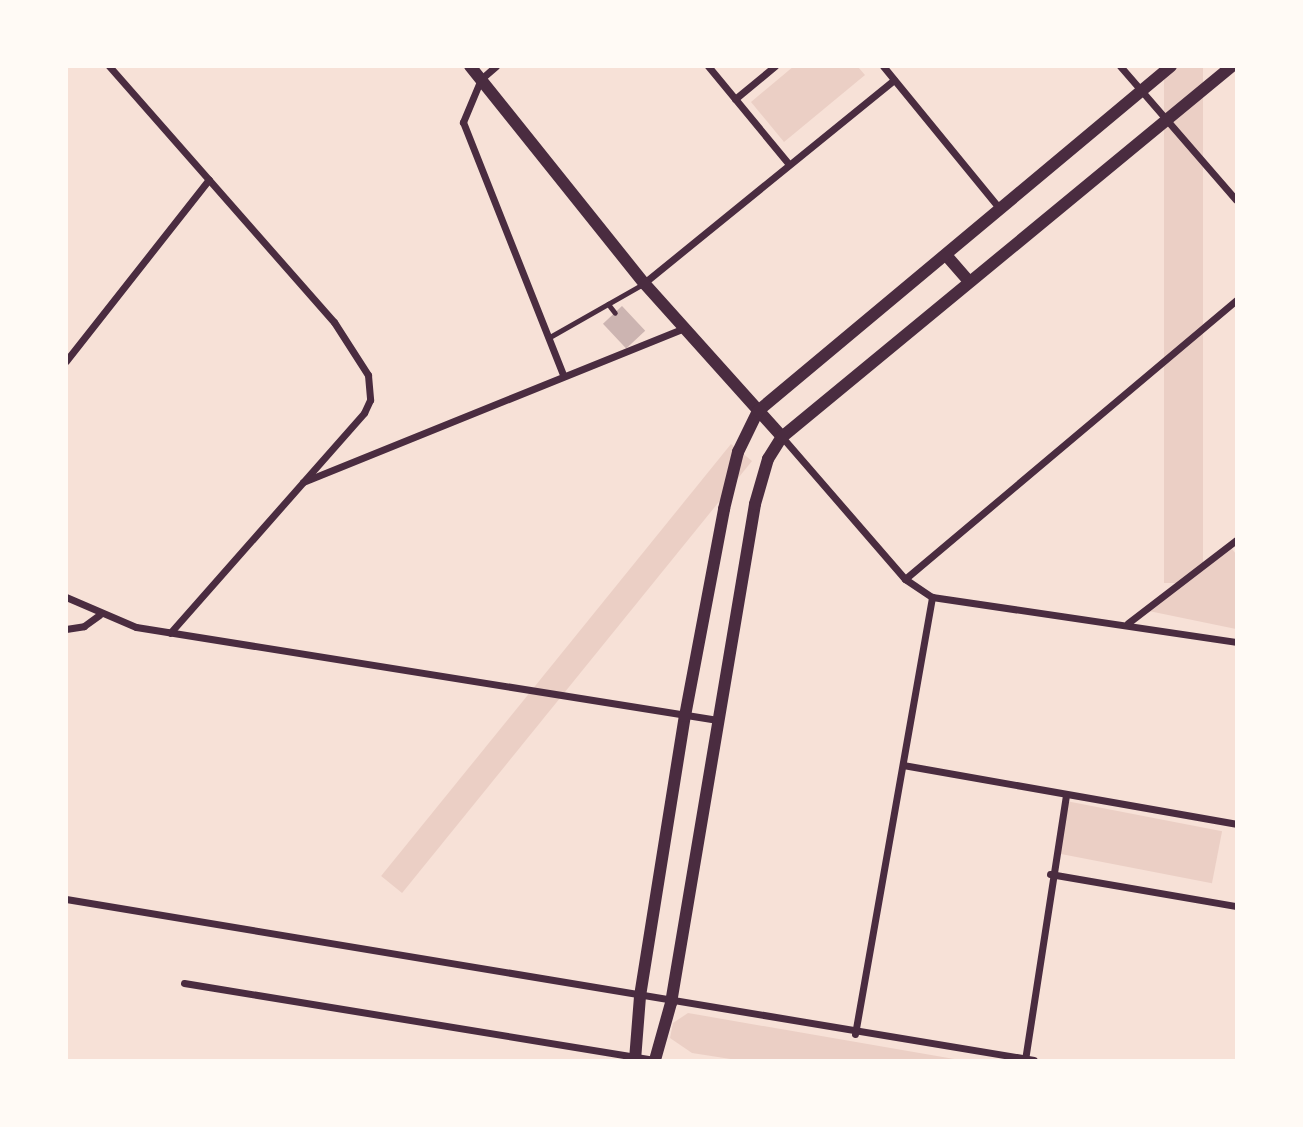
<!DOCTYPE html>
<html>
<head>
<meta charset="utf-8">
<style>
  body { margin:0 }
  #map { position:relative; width:1303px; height:1127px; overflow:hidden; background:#f7e1d7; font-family:"Nunito Sans",sans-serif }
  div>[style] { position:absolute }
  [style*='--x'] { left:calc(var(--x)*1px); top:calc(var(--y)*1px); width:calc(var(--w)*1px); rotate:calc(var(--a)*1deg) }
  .green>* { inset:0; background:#ebcfc5; transform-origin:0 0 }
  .building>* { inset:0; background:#ccb4b1; transform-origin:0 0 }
  .service>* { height:5px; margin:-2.5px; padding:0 2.5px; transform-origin:2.5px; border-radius:2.5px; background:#4a2c40 }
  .minor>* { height:7px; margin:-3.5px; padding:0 3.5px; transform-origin:3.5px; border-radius:3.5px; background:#4a2c40 }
  .tertiary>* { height:12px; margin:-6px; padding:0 6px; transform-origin:6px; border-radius:6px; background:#4a2c40 }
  span { translate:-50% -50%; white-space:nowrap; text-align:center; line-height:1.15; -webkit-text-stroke:6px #fffaf5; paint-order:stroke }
  .frame { position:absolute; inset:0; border:68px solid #fffaf5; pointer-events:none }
</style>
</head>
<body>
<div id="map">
  <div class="green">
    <i style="clip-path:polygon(794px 66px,858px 67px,865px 75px,784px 142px,751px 102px)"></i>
    <i style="left:1164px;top:67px;width:39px;height:516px"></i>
    <i style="left:731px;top:444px;width:27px;height:556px;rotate:39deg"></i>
    <i style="clip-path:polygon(1232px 549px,1236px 554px,1236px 629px,1144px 610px)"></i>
    <i style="left:1066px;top:801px;width:159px;height:53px;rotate:11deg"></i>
    <i style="clip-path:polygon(688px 1013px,960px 1060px,737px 1060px,692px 1053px,670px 1038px,673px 1023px)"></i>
  </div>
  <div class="building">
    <i style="left:622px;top:306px;width:34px;height:26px;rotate:47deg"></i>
  </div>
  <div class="service">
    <i style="--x:608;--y:304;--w:11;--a:52"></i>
    <i style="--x:548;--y:338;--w:109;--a:-29.6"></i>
  </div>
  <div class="minor">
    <i style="--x:109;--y:66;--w:341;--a:48.7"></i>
    <i style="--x:334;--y:322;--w:63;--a:57.3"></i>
    <i style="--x:368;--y:375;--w:25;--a:85"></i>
    <i style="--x:370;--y:400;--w:14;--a:115"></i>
    <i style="--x:364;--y:413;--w:293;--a:131.4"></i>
    <i style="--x:496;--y:66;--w:20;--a:139"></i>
    <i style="--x:481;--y:79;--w:47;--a:112.7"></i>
    <i style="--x:463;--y:122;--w:272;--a:68.4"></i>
    <i style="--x:708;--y:66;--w:126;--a:50.5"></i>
    <i style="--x:883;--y:66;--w:185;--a:50.7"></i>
    <i style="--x:1120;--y:66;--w:177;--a:49.1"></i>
    <i style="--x:735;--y:99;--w:52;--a:-39.5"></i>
    <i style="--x:644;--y:283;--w:322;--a:-39.1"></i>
    <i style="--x:66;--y:361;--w:231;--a:-51.8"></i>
    <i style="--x:782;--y:437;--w:188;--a:49.1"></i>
    <i style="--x:905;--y:579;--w:32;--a:34"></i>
    <i style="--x:932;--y:597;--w:307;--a:8.4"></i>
    <i style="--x:303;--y:482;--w:412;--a:-22"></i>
    <i style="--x:905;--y:579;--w:433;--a:-40.1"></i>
    <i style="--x:66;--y:597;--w:76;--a:23.2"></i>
    <i style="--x:136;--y:627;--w:589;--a:9.08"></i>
    <i style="--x:1128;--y:623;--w:136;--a:-37.5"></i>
    <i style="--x:66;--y:629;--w:18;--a:-9"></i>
    <i style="--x:84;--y:626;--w:19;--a:-36"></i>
    <i style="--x:903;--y:765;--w:338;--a:10"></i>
    <i style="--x:1050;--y:874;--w:189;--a:9.8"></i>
    <i style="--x:66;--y:899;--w:981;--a:9.44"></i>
    <i style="--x:184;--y:983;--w:475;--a:9.3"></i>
    <i style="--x:855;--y:1034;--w:444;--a:-80"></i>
    <i style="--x:1025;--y:1060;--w:268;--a:-81.2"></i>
  </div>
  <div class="tertiary">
    <i style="--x:470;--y:66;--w:278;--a:51.3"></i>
    <i style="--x:644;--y:283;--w:207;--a:48.1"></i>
    <i style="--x:946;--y:255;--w:35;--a:49"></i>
    <i style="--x:635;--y:1060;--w:64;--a:-85.5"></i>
    <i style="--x:640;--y:996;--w:284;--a:-80.9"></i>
    <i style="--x:685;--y:716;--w:211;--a:-79.3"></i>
    <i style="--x:724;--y:509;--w:59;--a:-76.2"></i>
    <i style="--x:738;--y:452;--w:46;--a:-64"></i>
    <i style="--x:758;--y:411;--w:538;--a:-39.87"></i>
    <i style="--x:655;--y:1060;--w:59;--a:-74.3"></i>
    <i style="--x:671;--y:1003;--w:506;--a:-80.44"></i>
    <i style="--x:755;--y:504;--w:47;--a:-73.9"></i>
    <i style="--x:768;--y:459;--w:26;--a:-58"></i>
    <i style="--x:782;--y:437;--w:583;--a:-39.5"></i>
  </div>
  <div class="frame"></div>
</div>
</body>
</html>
